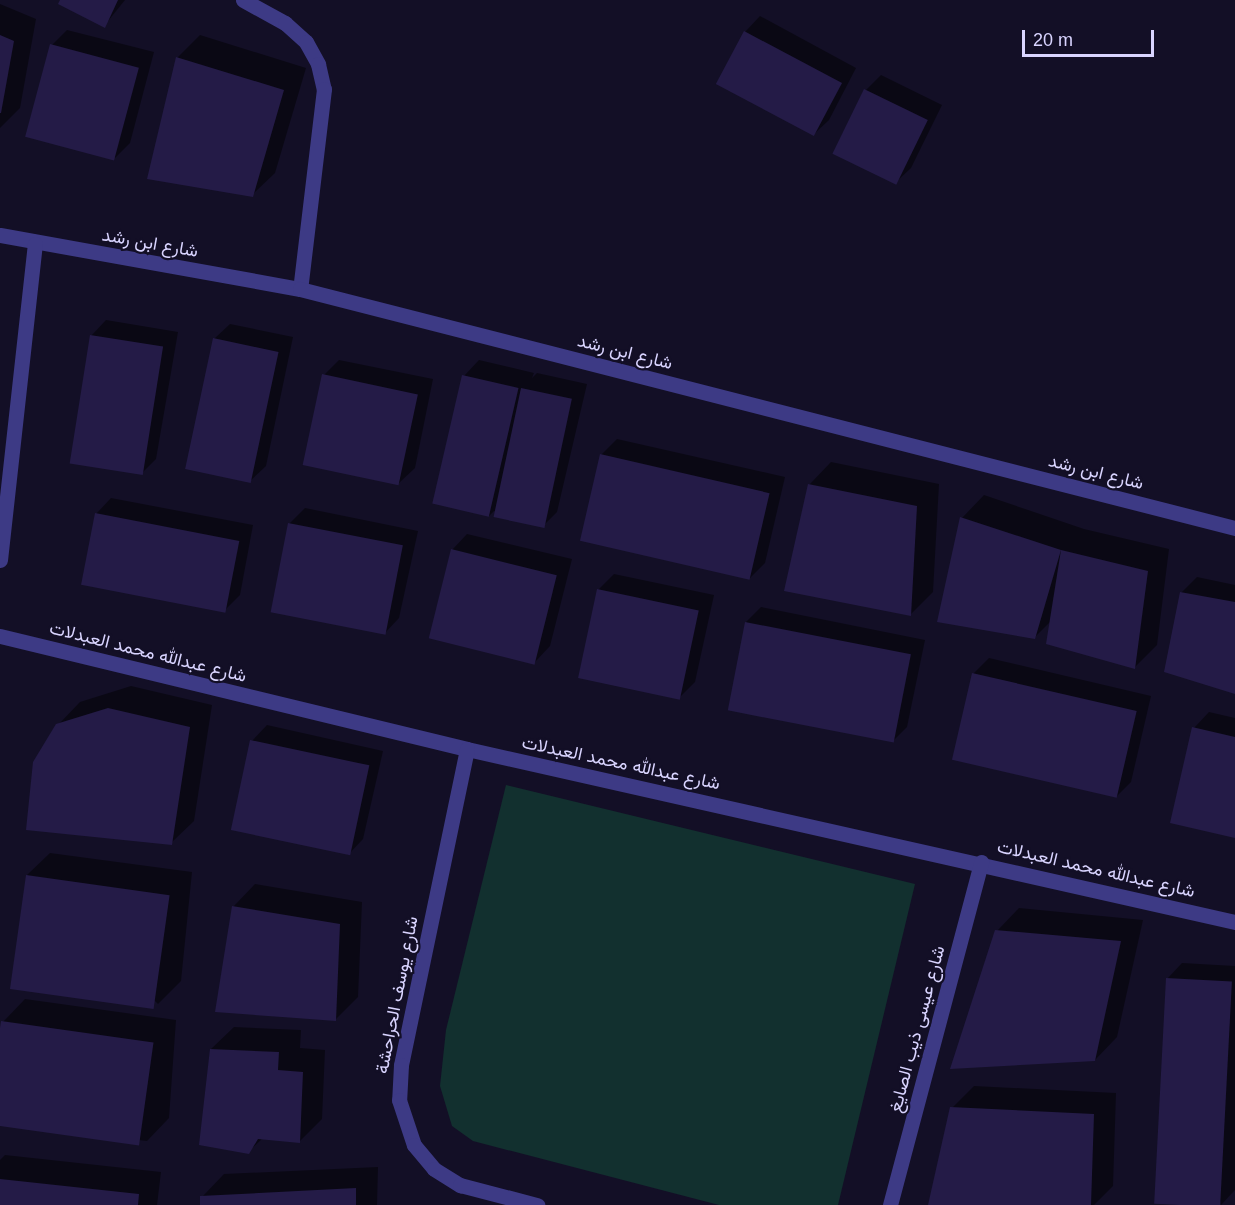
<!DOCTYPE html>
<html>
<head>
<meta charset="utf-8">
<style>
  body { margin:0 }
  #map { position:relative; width:1235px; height:1205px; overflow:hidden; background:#130f26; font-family:Arial,Vazirmatn,sans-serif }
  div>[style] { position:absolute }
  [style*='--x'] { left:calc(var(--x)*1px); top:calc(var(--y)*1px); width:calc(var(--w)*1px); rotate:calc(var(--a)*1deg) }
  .green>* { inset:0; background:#12302f }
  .shadow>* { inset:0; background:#0007 }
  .building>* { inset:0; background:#241b47; transform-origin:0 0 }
  .minor>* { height:15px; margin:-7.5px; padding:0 7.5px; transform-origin:7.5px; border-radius:7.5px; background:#3d3a85 }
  span { translate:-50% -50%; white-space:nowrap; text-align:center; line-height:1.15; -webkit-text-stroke:4.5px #130f26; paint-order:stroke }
  .street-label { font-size:18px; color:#d9d4ff }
  .scale { position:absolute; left:1022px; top:30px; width:132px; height:27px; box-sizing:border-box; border:3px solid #d9d4ff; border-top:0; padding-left:8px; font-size:18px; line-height:21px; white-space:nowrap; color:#d9d4ff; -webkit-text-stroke:4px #130f26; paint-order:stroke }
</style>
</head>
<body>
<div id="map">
  <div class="green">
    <i style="clip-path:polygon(506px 785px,915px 884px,838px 1205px,719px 1205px,473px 1141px,452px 1126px,440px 1086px,446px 1030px)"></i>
  </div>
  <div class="shadow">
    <i style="clip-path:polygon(61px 0,125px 0,104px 26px)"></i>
    <i style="clip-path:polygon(0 4px,36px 19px,20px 108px,0 128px)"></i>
    <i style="clip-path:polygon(760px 16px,856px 68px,829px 120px,813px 135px,745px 32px)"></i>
    <i style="clip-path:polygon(67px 30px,154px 52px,130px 143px,115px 158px,52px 45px)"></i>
    <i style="clip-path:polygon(200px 35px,306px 68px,275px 173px,252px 195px,177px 58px)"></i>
    <i style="clip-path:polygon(881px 75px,942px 105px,911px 168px,895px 183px,866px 90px)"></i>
    <i style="clip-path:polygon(106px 320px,178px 332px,156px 459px,141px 474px,91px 336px)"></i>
    <i style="clip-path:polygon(230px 324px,293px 337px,266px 466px,250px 481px,214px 339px)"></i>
    <i style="clip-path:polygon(339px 360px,433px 379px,415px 468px,399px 483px,324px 375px)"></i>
    <i style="clip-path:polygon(479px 360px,534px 373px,532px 378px,537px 373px,587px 384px,557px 512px,542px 527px,494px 511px,489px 516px,464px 376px)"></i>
    <i style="clip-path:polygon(617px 439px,785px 477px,765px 563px,750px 578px,601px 455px)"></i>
    <i style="clip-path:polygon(831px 462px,939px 484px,933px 592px,911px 614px,809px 485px)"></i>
    <i style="clip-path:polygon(984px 495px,1084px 529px,1169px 549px,1157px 645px,1135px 667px,1051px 621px,1035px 637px,962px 518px)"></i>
    <i style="clip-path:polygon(111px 498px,253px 525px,240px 595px,224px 611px,96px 514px)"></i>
    <i style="clip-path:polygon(305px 508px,418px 531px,399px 618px,384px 634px,289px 524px)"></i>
    <i style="clip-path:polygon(467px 534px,572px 559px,550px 646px,535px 662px,452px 550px)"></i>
    <i style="clip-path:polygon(614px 574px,714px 595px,695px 682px,680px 697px,598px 590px)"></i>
    <i style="clip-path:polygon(1197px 577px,1235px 585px,1235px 693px,1181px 593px)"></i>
    <i style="clip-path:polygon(761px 607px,925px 640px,907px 727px,892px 742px,746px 622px)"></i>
    <i style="clip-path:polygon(989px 658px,1151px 696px,1131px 782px,1116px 797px,953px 759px,974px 673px)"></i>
    <i style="clip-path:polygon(131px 686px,212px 705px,194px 821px,171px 843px,58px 725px,80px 702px)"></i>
    <i style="clip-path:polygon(1209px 712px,1235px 718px,1235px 836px,1194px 728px)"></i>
    <i style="clip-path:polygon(267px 725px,383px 751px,363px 839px,348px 855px,252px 741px)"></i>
    <i style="clip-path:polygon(50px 853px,192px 872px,181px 981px,158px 1004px,27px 875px)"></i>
    <i style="clip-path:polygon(255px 884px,362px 902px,358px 997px,336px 1019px,233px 907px)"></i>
    <i style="clip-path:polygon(1019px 908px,1143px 920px,1117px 1037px,1095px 1060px,997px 931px)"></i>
    <i style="clip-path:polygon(1182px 963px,1235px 966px,1235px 1190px,1221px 1205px,1167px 979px)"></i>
    <i style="clip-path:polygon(25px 999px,176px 1020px,169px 1118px,147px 1141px,0 1124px,3px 1022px)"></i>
    <i style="clip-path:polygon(234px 1027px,301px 1030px,300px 1048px,325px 1050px,322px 1119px,299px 1142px,263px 1138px,248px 1152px,211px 1049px)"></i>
    <i style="clip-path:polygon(974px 1086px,1116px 1093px,1113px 1186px,1094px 1205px,929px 1205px,952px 1108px)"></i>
    <i style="clip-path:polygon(5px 1155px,161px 1172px,157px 1205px,0 1205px,0 1160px)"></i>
    <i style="clip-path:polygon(378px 1167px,377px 1205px,202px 1205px,202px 1197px,224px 1174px)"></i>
  </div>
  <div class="building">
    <i style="clip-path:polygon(60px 0,118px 0,105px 28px,58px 4px)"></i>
    <i style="left:744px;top:31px;width:111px;height:60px;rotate:28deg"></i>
    <i style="clip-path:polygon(0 35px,14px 41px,1px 113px,0 113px)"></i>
    <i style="left:50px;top:44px;width:92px;height:96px;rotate:15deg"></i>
    <i style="clip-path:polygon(176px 57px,284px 90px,253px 197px,147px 179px)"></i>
    <i style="left:864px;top:89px;width:71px;height:72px;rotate:26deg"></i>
    <i style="left:90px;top:335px;width:74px;height:130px;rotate:9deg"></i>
    <i style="left:213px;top:338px;width:67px;height:134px;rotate:12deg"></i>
    <i style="left:322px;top:374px;width:98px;height:93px;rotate:12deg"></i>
    <i style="left:462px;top:375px;width:58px;height:132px;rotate:13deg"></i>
    <i style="left:521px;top:388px;width:52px;height:132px;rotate:12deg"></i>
    <i style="left:600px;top:454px;width:174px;height:89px;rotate:13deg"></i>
    <i style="clip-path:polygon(808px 484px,917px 506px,911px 616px,784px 591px)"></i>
    <i style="left:95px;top:513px;width:147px;height:73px;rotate:11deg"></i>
    <i style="clip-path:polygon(960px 517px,1061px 550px,1035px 639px,937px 622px)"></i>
    <i style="left:288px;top:523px;width:117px;height:91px;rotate:11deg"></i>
    <i style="left:451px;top:549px;width:109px;height:92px;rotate:14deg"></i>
    <i style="clip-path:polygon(1061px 550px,1148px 571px,1135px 669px,1046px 644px)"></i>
    <i style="left:597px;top:589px;width:104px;height:91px;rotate:12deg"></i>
    <i style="clip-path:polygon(1180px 592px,1235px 602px,1235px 694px,1164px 672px)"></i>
    <i style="left:745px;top:622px;width:169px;height:90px;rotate:11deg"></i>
    <i style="left:972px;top:673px;width:169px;height:89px;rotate:13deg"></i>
    <i style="clip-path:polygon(108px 708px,190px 727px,172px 845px,26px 830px,33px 762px,56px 724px)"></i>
    <i style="clip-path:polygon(1192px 727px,1235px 737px,1235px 838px,1170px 823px)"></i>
    <i style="left:250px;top:740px;width:122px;height:92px;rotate:12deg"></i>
    <i style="left:26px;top:875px;width:145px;height:115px;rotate:8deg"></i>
    <i style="clip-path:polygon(232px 906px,340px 924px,336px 1021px,215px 1012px)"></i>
    <i style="clip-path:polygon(995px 930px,1121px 941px,1095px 1061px,950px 1069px)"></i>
    <i style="left:1166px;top:978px;width:66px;height:226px;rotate:3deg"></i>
    <i style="left:1px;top:1021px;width:154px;height:104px;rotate:8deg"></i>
    <i style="clip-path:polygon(210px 1049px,279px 1052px,278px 1070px,303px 1072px,300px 1143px,258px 1139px,249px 1154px,199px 1145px)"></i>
    <i style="clip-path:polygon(950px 1107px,1094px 1114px,1091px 1205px,928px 1205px)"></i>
    <i style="clip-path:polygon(0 1179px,139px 1194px,138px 1205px,0 1205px)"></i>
    <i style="clip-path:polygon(356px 1188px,356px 1205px,200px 1205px,200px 1196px)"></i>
  </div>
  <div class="minor">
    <i style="--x:243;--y:0;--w:48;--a:28.7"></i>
    <i style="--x:285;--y:23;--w:28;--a:42"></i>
    <i style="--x:306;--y:42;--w:25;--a:61"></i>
    <i style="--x:318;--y:64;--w:26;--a:77"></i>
    <i style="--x:324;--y:89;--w:201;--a:96.8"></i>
    <i style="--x:0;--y:235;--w:305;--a:10.2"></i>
    <i style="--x:300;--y:289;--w:965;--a:14.34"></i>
    <i style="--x:0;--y:560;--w:318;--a:-83.7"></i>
    <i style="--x:0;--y:636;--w:480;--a:13.6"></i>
    <i style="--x:467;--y:749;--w:787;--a:12.69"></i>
    <i style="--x:467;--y:749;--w:323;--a:101.8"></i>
    <i style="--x:401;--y:1065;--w:35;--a:93"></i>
    <i style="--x:399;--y:1100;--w:47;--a:71.6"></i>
    <i style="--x:414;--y:1145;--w:31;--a:50"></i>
    <i style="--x:434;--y:1169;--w:31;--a:32"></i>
    <i style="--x:460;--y:1185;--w:80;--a:14.6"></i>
    <i style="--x:890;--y:1205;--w:355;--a:-75.1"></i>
  </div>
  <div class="street-label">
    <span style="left:150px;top:243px;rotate:10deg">شارع ابن رشد</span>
    <span style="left:625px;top:352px;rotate:14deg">شارع ابن رشد</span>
    <span style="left:1096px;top:472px;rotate:14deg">شارع ابن رشد</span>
    <span style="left:148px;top:652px;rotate:14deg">شارع عبدالله محمد العبدلات</span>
    <span style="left:621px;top:763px;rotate:12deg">شارع عبدالله محمد العبدلات</span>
    <span style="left:1096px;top:869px;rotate:13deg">شارع عبدالله محمد العبدلات</span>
    <span style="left:397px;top:995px;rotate:-79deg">شارع يوسف الحراحشة</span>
    <span style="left:917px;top:1029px;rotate:-75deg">شارع عيسى ذيب الصايغ</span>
  </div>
  <div class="scale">20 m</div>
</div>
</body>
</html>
